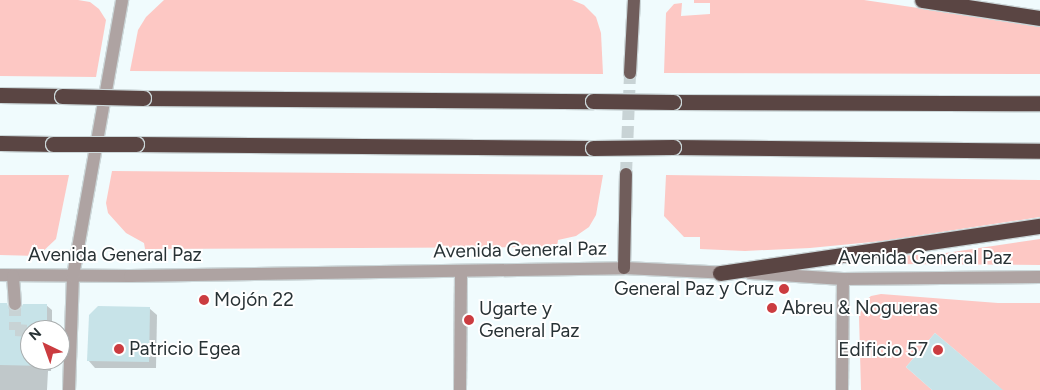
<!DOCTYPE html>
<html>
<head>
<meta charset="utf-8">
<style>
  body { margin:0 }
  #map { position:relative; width:1040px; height:390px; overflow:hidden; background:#f0fbfd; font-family:Figtree,sans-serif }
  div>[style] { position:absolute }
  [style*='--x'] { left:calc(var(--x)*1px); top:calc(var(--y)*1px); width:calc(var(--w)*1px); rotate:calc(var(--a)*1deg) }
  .green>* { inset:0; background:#fdc8c4 }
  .shadow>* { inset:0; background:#0003 }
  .building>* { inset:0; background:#c7e3e8 }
  .minor-tunnel>* { height:12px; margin-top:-6px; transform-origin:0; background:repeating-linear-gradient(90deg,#c8d3d5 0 12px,transparent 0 18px) }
  .major-tunnel>* { height:12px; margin-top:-6px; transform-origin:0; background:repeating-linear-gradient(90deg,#c8d3d5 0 12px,transparent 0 18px) }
  .roads { filter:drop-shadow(1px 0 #ccd7d9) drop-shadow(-1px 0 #ccd7d9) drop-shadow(0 1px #ccd7d9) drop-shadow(0 -1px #ccd7d9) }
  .minor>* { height:12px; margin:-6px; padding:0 6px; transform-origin:6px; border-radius:6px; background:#aea3a2 }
  .major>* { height:12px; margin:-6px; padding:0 6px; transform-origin:6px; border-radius:6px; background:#705d5b }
  .highway>* { height:15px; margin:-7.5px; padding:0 7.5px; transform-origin:7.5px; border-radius:7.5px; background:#5a4543 }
  .bridges { filter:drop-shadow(1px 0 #ccd7d9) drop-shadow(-1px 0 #ccd7d9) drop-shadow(0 1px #ccd7d9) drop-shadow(0 -1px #ccd7d9) }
  .highway-bridge>* { height:15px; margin:-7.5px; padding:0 7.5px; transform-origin:7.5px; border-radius:7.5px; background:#5a4543 }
  .dots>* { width:14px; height:14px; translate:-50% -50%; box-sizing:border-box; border:2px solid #fff; border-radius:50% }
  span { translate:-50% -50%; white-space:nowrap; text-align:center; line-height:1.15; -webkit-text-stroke:4px #fff; paint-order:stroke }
  .street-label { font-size:19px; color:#283235 }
  .poi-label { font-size:19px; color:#283235 }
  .right { translate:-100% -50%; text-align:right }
  .left { translate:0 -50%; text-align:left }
  .north { position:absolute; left:20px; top:320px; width:50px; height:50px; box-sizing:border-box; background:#fff; border:1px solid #a9adae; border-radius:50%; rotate:318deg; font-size:14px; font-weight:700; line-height:20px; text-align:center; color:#283235 }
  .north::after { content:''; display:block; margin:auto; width:18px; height:22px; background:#cb3c40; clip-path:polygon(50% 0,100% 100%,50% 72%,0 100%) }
</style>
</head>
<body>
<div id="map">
  <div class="green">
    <i style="clip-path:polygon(0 0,78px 0,90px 2px,99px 9px,106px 20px,96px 77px,0 76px)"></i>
    <i style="clip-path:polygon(164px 0,572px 0,584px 5px,596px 17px,601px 33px,603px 74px,130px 71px,138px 30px,146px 17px)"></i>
    <i style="clip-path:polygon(694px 0,864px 0,1040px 26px,1040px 74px,664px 73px,666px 13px,674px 4px,682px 3px,681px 16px,710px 14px,710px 3px,694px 3px)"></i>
    <i style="clip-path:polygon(112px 171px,603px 175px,596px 215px,589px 227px,576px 236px,558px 240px,557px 247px,145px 249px,144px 243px,126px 233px,108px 213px,106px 203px)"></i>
    <i style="clip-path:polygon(0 175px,69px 175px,56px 239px,38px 256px,0 255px)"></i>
    <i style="clip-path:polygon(666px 175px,1040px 180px,1040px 217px,882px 241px,810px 248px,745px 251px,700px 249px,700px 237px,684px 237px,664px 216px)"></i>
    <i style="clip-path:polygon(1040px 239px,1040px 265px,893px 264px,893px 256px,939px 254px)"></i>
    <i style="clip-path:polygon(881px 294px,998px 303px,1040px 303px,1040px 390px,997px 390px,999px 387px,935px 333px,906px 367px,932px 390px,861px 390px,859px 316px,865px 301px,871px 296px)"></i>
  </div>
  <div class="shadow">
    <i style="clip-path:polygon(0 305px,6px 305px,15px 313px,46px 305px,52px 310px,52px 330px,30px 330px,30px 360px,52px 360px,51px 371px,48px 371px,47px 390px,0 390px)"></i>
    <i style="clip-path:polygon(149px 308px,157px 315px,156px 368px,95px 368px,88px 360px)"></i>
  </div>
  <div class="building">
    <i style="clip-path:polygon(0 303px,7px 303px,9px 309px,15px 312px,20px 310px,23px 304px,47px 304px,47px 330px,30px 330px,30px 360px,46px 360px,46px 366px,0 365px)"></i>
    <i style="clip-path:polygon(98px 306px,150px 307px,149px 362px,87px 361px,89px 315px)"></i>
    <i style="clip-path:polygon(935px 333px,1003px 390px,932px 390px,906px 367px)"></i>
  </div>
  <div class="minor-tunnel">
    <i style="--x:15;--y:304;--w:26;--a:90"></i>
    <i style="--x:15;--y:330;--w:15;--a:4"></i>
  </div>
  <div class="major-tunnel">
    <i style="--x:626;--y:174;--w:101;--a:-87.7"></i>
  </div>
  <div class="roads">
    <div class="minor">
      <i style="--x:750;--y:273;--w:93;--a:3.7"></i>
      <i style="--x:843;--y:279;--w:197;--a:-0.6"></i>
      <i style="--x:0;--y:275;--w:130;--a:0.4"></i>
      <i style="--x:130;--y:276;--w:494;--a:-0.9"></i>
      <i style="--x:624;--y:268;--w:106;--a:2.7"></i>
      <i style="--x:13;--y:276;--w:28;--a:86"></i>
      <i style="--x:69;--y:390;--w:114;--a:-88"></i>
      <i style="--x:73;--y:276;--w:280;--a:-79.9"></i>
      <i style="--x:460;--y:390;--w:118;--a:-89.5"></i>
      <i style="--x:842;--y:390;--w:111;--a:-89.5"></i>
    </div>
    <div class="major">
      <i style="--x:630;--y:73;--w:73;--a:-86.9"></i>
      <i style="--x:624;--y:268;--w:94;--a:-88.8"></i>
    </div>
    <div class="highway">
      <i style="--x:922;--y:0;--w:119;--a:8.7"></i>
      <i style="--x:0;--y:95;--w:62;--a:0.9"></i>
      <i style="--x:143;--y:98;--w:450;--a:0.4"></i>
      <i style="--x:673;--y:102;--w:367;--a:0.2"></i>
      <i style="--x:0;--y:143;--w:53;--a:1.1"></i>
      <i style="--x:136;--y:144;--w:457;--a:0.5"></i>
      <i style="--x:673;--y:147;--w:367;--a:0.6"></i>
      <i style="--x:720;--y:273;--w:323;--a:-8.4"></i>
    </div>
  </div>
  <div class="bridges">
    <div class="highway-bridge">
      <i style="--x:62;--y:96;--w:81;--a:1.4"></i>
      <i style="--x:593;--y:101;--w:80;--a:0.7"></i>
      <i style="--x:53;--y:144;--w:83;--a:0"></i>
      <i style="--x:593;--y:148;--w:80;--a:-0.7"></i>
    </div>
  </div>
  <div class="dots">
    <i style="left:784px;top:289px;background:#cb3c40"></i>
    <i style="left:204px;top:300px;background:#cb3c40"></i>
    <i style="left:772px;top:308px;background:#cb3c40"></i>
    <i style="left:469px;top:320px;background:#cb3c40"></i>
    <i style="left:119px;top:349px;background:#cb3c40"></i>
    <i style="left:938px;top:350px;background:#cb3c40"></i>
  </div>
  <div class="street-label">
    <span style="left:520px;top:250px;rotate:-1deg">Avenida General Paz</span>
    <span style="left:115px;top:255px">Avenida General Paz</span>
    <span style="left:925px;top:258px">Avenida General Paz</span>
  </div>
  <div class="poi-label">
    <span class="right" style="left:774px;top:289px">General Paz y Cruz</span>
    <span class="left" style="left:214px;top:300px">Mojón 22</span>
    <span class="left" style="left:782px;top:308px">Abreu &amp; Nogueras</span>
    <span class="left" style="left:479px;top:320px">Ugarte y<br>General Paz</span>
    <span class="left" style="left:129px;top:349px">Patricio Egea</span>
    <span class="right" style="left:928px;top:350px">Edificio 57</span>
  </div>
  <div class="north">N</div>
</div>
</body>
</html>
